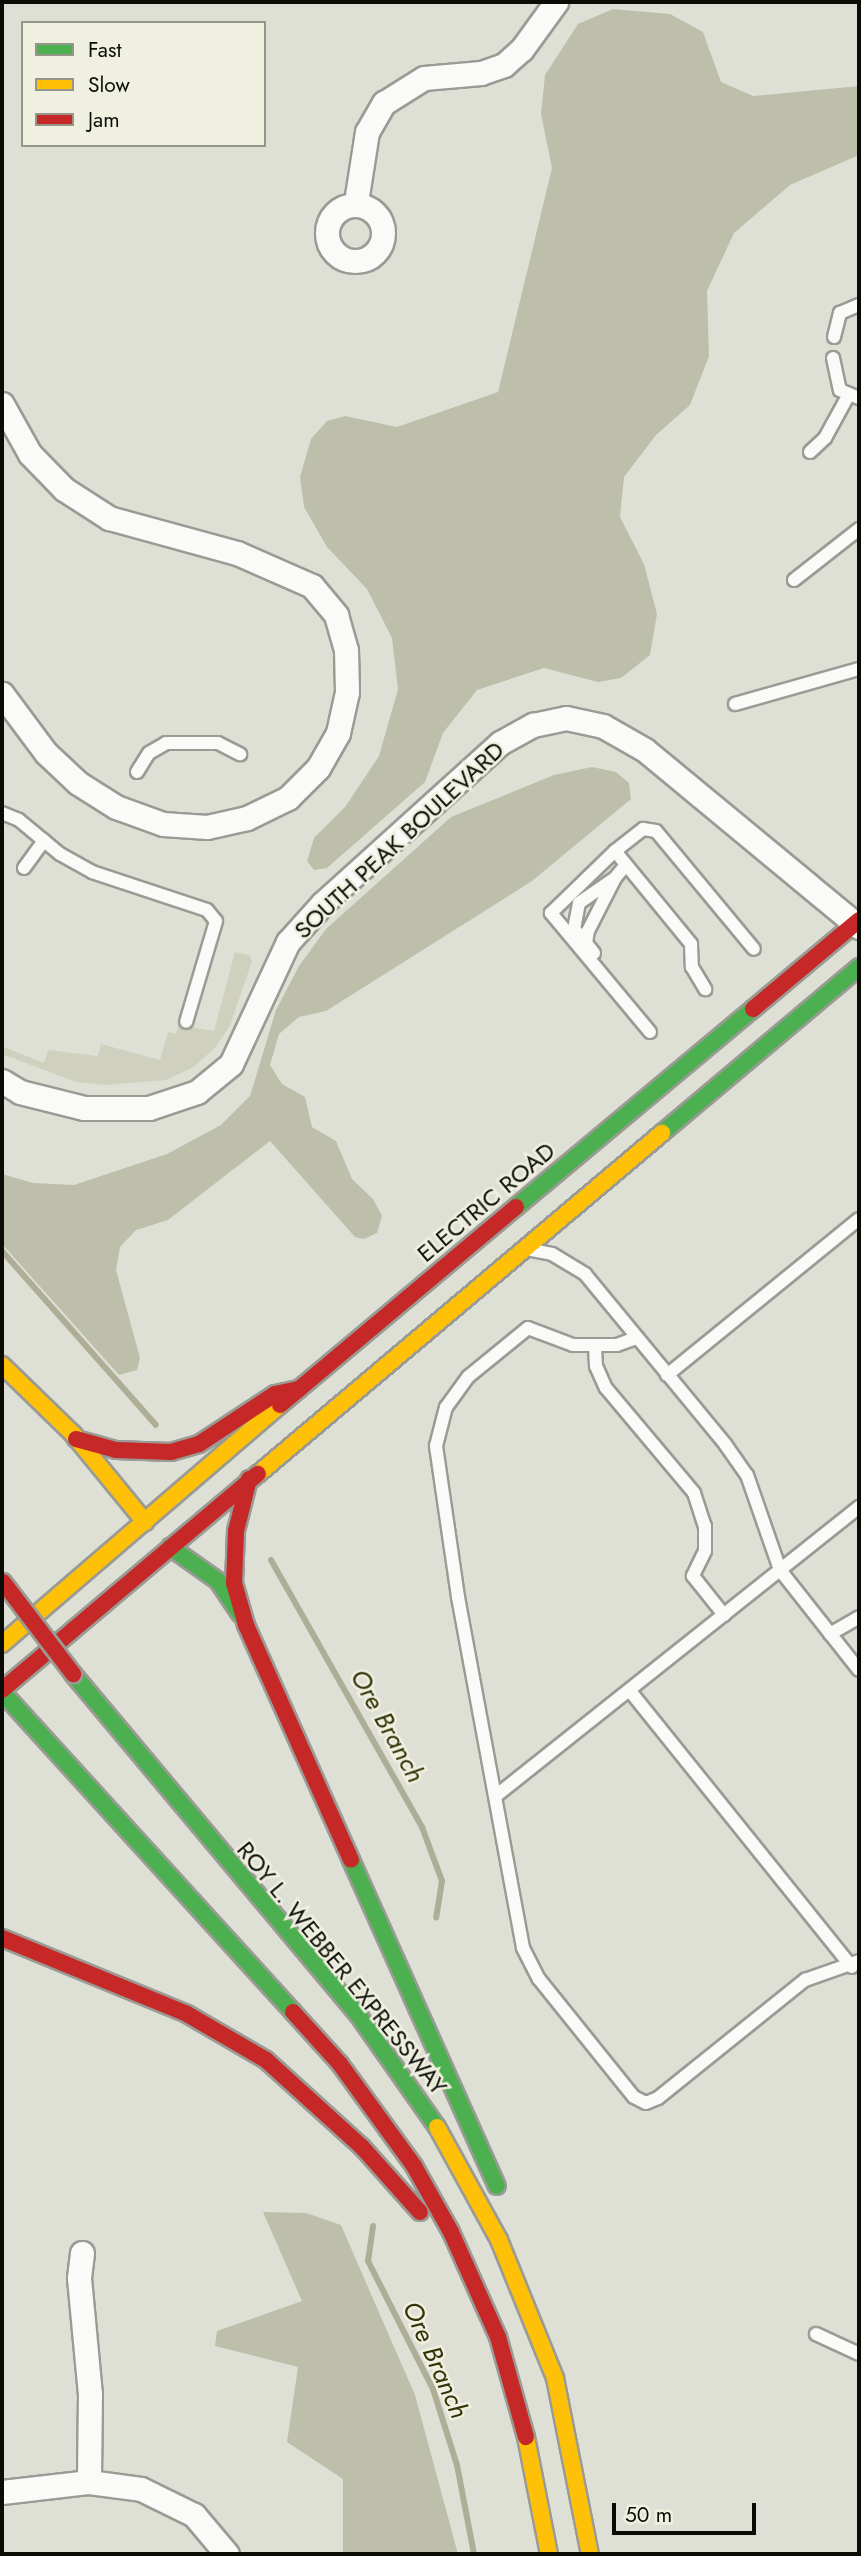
<!DOCTYPE html>
<html>
<head>
<meta charset="utf-8">
<style>
  body { margin:0 }
  #map { position:relative; width:861px; height:2556px; overflow:hidden; background:#dee0d6; font-family:Jost,sans-serif }
  div>[style] { position:absolute }
  [style*='--x'] { left:calc(var(--x)*1px); top:calc(var(--y)*1px); width:calc(var(--w)*1px); rotate:calc(var(--a)*1deg) }
  .green>* { inset:0; background:#cfd1be }
  .forest>* { inset:0; background:#bebfaa }
  .stream>* { height:6px; margin:-3px; padding:0 3px; transform-origin:3px; border-radius:3px; background:#aeae96 }
  .roads { filter:drop-shadow(2px 0 #9a9b94) drop-shadow(-2px 0 #9a9b94) drop-shadow(0 2px #9a9b94) drop-shadow(0 -2px #9a9b94) }
  .lane>* { height:12px; margin:-6px; padding:0 6px; transform-origin:6px; border-radius:6px; background:#fafaf9 }
  .street>* { height:23px; margin:-11.5px; padding:0 11.5px; transform-origin:11.5px; border-radius:11.5px; background:#fafaf9 }
  .street>.ring { margin:-11.5px; padding:0; box-sizing:content-box; background:none; border:23px solid #fafaf9; border-radius:50% }
  .fast>* { height:16px; margin:-8px; padding:0 8px; transform-origin:8px; border-radius:8px; background:#4caf50 }
  .slow>* { height:16px; margin:-8px; padding:0 8px; transform-origin:8px; border-radius:8px; background:#ffc107 }
  .jam>* { height:16px; margin:-8px; padding:0 8px; transform-origin:8px; border-radius:8px; background:#c62828 }
  .bridges { filter:drop-shadow(2px 0 #9a9b94) drop-shadow(-2px 0 #9a9b94) drop-shadow(0 2px #9a9b94) drop-shadow(0 -2px #9a9b94) }
  .jam-bridge>* { height:16px; margin:-8px; padding:0 8px; transform-origin:8px; border-radius:8px; background:#c62828 }
  span { translate:-50% -50%; white-space:nowrap; text-align:center; line-height:1.15; -webkit-text-stroke:5px #f0f0e0; paint-order:stroke }
  .street-label { font-size:24px; color:#0c0c07 }
  .water-label { font-size:26px; color:#323209; font-style:italic }
  .frame { position:absolute; inset:0; border:4px solid #0c0c07; pointer-events:none }
  .legend { position:absolute; left:21px; top:21px; width:245px; height:126px; box-sizing:border-box; background:#f0f0e0; border:2px solid #959589; margin:0; padding:9px 12px; list-style:none; font-size:21px; color:#0c0c07 }
  .legend li { display:flex; align-items:center; gap:14px; height:35px }
  .legend b { width:35px; border:2px solid #959589 }
  .scale { position:absolute; left:612px; top:2503px; width:144px; height:32px; box-sizing:border-box; border:4px solid #0c0c07; border-top:0; padding-left:9px; font-size:21px; line-height:24px; white-space:nowrap; color:#0c0c07; -webkit-text-stroke:5px #f0f0e0; paint-order:stroke }
</style>
</head>
<body>
<div id="map">
  <div class="green">
    <i style="clip-path:polygon(235px 952px,249px 955px,252px 961px,230px 1026px,214px 1049px,192px 1068px,166px 1080px,106px 1085px,76px 1082px,2px 1054px,2px 1046px,44px 1063px,48px 1050px,98px 1056px,101px 1044px,160px 1060px,168px 1032px,176px 1034px,179px 1025px,214px 1031px)"></i>
  </div>
  <div class="forest">
    <i style="clip-path:polygon(613px 9px,670px 14px,703px 32px,721px 82px,753px 96px,859px 86px,859px 155px,790px 185px,734px 233px,707px 291px,709px 356px,690px 405px,656px 435px,624px 477px,620px 517px,644px 564px,657px 614px,650px 655px,621px 678px,598px 682px,544px 668px,477px 690px,443px 733px,425px 782px,327px 868px,314px 870px,307px 861px,314px 838px,345px 807px,379px 756px,398px 689px,392px 638px,367px 589px,327px 547px,304px 507px,300px 477px,311px 439px,327px 421px,345px 416px,397px 427px,498px 392px,552px 168px,541px 114px,545px 75px,578px 24px)"></i>
    <i style="clip-path:polygon(592px 767px,616px 772px,629px 783px,631px 799px,532px 881px,326px 1011px,299px 1017px,279px 1034px,270px 1065px,282px 1084px,305px 1097px,312px 1127px,336px 1141px,352px 1179px,373px 1199px,382px 1216px,377px 1233px,364px 1239px,355px 1237px,270px 1141px,168px 1220px,136px 1230px,120px 1247px,116px 1270px,140px 1358px,137px 1370px,119px 1375px,2px 1244px,2px 1174px,33px 1183px,74px 1185px,167px 1154px,221px 1125px,250px 1096px,276px 1010px,299px 966px,326px 929px,451px 817px,554px 775px)"></i>
    <i style="clip-path:polygon(263px 2212px,306px 2213px,341px 2225px,415px 2395px,458px 2554px,343px 2554px,343px 2479px,287px 2442px,298px 2367px,215px 2346px,217px 2331px,302px 2301px)"></i>
  </div>
  <div class="stream">
    <i style="--x:2;--y:1251;--w:232;--a:48.5"></i>
    <i style="--x:271;--y:1560;--w:307;--a:60.5"></i>
    <i style="--x:422;--y:1827;--w:58;--a:69.7"></i>
    <i style="--x:442;--y:1881;--w:37;--a:99"></i>
    <i style="--x:373;--y:2226;--w:35;--a:98"></i>
    <i style="--x:368;--y:2261;--w:144;--a:63.1"></i>
    <i style="--x:433;--y:2389;--w:80;--a:72.5"></i>
    <i style="--x:457;--y:2465;--w:91;--a:79.2"></i>
  </div>
  <div class="roads">
    <div class="lane">
      <i style="--x:834;--y:337;--w:25;--a:-76"></i>
      <i style="--x:840;--y:313;--w:21;--a:-23"></i>
      <i style="--x:833;--y:358;--w:33;--a:78"></i>
      <i style="--x:840;--y:390;--w:21;--a:23"></i>
      <i style="--x:810;--y:452;--w:21;--a:-43"></i>
      <i style="--x:825;--y:438;--w:48;--a:-61.3"></i>
      <i style="--x:794;--y:580;--w:83;--a:-38.1"></i>
      <i style="--x:735;--y:704;--w:129;--a:-15.8"></i>
      <i style="--x:137;--y:772;--w:22;--a:-58"></i>
      <i style="--x:149;--y:753;--w:20;--a:-30"></i>
      <i style="--x:166;--y:743;--w:52;--a:0"></i>
      <i style="--x:218;--y:743;--w:25;--a:27"></i>
      <i style="--x:2;--y:813;--w:18;--a:22"></i>
      <i style="--x:19;--y:820;--w:53;--a:39.7"></i>
      <i style="--x:60;--y:854;--w:37;--a:29"></i>
      <i style="--x:92;--y:872;--w:121;--a:18.3"></i>
      <i style="--x:207;--y:910;--w:14;--a:51"></i>
      <i style="--x:216;--y:921;--w:105;--a:106.5"></i>
      <i style="--x:615;--y:851;--w:36;--a:-38"></i>
      <i style="--x:643;--y:829;--w:13;--a:9"></i>
      <i style="--x:656;--y:831;--w:153;--a:50.3"></i>
      <i style="--x:24;--y:868;--w:34;--a:-54"></i>
      <i style="--x:582;--y:938;--w:12;--a:-132"></i>
      <i style="--x:574;--y:929;--w:26;--a:-79"></i>
      <i style="--x:579;--y:903;--w:44;--a:-34.8"></i>
      <i style="--x:594;--y:953;--w:13;--a:-129"></i>
      <i style="--x:586;--y:943;--w:12;--a:-81"></i>
      <i style="--x:588;--y:931;--w:59;--a:-63"></i>
      <i style="--x:615;--y:878;--w:17;--a:-50"></i>
      <i style="--x:650;--y:1032;--w:155;--a:-129.8"></i>
      <i style="--x:551;--y:913;--w:89;--a:-44.1"></i>
      <i style="--x:615;--y:851;--w:120;--a:50.7"></i>
      <i style="--x:691;--y:944;--w:23;--a:88"></i>
      <i style="--x:692;--y:967;--w:26;--a:59"></i>
      <i style="--x:532;--y:1250;--w:20;--a:11"></i>
      <i style="--x:552;--y:1254;--w:39;--a:31"></i>
      <i style="--x:585;--y:1274;--w:220;--a:50.5"></i>
      <i style="--x:725;--y:1444;--w:38;--a:55"></i>
      <i style="--x:747;--y:1475;--w:101;--a:70.8"></i>
      <i style="--x:780;--y:1570;--w:127;--a:51.7"></i>
      <i style="--x:636;--y:1338;--w:20;--a:160"></i>
      <i style="--x:617;--y:1345;--w:44;--a:180"></i>
      <i style="--x:573;--y:1345;--w:48;--a:-159.3"></i>
      <i style="--x:528;--y:1328;--w:77;--a:140.8"></i>
      <i style="--x:468;--y:1377;--w:37;--a:126"></i>
      <i style="--x:446;--y:1407;--w:40;--a:104.4"></i>
      <i style="--x:436;--y:1446;--w:153;--a:81.7"></i>
      <i style="--x:458;--y:1597;--w:357;--a:79.5"></i>
      <i style="--x:523;--y:1948;--w:35;--a:63"></i>
      <i style="--x:539;--y:1979;--w:151;--a:51.2"></i>
      <i style="--x:634;--y:2097;--w:13;--a:27"></i>
      <i style="--x:646;--y:2103;--w:13;--a:-23"></i>
      <i style="--x:658;--y:2098;--w:189;--a:-38.8"></i>
      <i style="--x:805;--y:1980;--w:57;--a:-19.4"></i>
      <i style="--x:595;--y:1347;--w:19;--a:87"></i>
      <i style="--x:596;--y:1366;--w:24;--a:66"></i>
      <i style="--x:606;--y:1388;--w:137;--a:50"></i>
      <i style="--x:694;--y:1493;--w:35;--a:72"></i>
      <i style="--x:705;--y:1526;--w:25;--a:90"></i>
      <i style="--x:705;--y:1551;--w:28;--a:116"></i>
      <i style="--x:693;--y:1576;--w:50;--a:51.5"></i>
      <i style="--x:667;--y:1375;--w:247;--a:-39.1"></i>
      <i style="--x:830;--y:1634;--w:34;--a:-30"></i>
      <i style="--x:630;--y:1691;--w:354;--a:51.2"></i>
      <i style="--x:497;--y:1795;--w:463;--a:-38.5"></i>
      <i style="--x:816;--y:2334;--w:47;--a:24.9"></i>
    </div>
    <div class="street">
      <i style="--x:356;--y:202;--w:71;--a:-81.1"></i>
      <i style="--x:367;--y:132;--w:34;--a:-60"></i>
      <i style="--x:384;--y:103;--w:47;--a:-32"></i>
      <i style="--x:424;--y:78;--w:57;--a:-5"></i>
      <i style="--x:481;--y:73;--w:24;--a:-19"></i>
      <i style="--x:504;--y:65;--w:24;--a:-42"></i>
      <i style="--x:522;--y:49;--w:58;--a:-54.1"></i>
      <i class="ring" style="left:327px;top:205px;width:33px;height:33px"></i>
      <i style="--x:2;--y:404;--w:57;--a:60.8"></i>
      <i style="--x:30;--y:454;--w:49;--a:45.8"></i>
      <i style="--x:64;--y:489;--w:54;--a:32.8"></i>
      <i style="--x:109;--y:518;--w:133;--a:15.3"></i>
      <i style="--x:237;--y:553;--w:82;--a:23.7"></i>
      <i style="--x:312;--y:586;--w:38;--a:50"></i>
      <i style="--x:336;--y:615;--w:36;--a:74"></i>
      <i style="--x:346;--y:650;--w:42;--a:88.6"></i>
      <i style="--x:347;--y:692;--w:42;--a:102.4"></i>
      <i style="--x:338;--y:733;--w:40;--a:119.7"></i>
      <i style="--x:318;--y:768;--w:42;--a:135"></i>
      <i style="--x:288;--y:798;--w:46;--a:154"></i>
      <i style="--x:247;--y:818;--w:41;--a:167.3"></i>
      <i style="--x:207;--y:827;--w:44;--a:-176.1"></i>
      <i style="--x:163;--y:824;--w:50;--a:-160.1"></i>
      <i style="--x:116;--y:807;--w:45;--a:-147.7"></i>
      <i style="--x:78;--y:783;--w:44;--a:-136.8"></i>
      <i style="--x:46;--y:753;--w:74;--a:-126.7"></i>
      <i style="--x:2;--y:1081;--w:21;--a:31"></i>
      <i style="--x:20;--y:1092;--w:66;--a:14"></i>
      <i style="--x:84;--y:1108;--w:65;--a:0"></i>
      <i style="--x:149;--y:1108;--w:51;--a:-18.4"></i>
      <i style="--x:197;--y:1092;--w:44;--a:-39.5"></i>
      <i style="--x:231;--y:1064;--w:135;--a:-65"></i>
      <i style="--x:288;--y:942;--w:52;--a:-48.1"></i>
      <i style="--x:323;--y:903;--w:239;--a:-42.1"></i>
      <i style="--x:500;--y:743;--w:38;--a:-29"></i>
      <i style="--x:533;--y:725;--w:34;--a:-12"></i>
      <i style="--x:566;--y:718;--w:38;--a:12"></i>
      <i style="--x:603;--y:726;--w:48;--a:29.7"></i>
      <i style="--x:645;--y:750;--w:278;--a:39.6"></i>
      <i style="--x:82;--y:2253;--w:25;--a:97"></i>
      <i style="--x:79;--y:2278;--w:117;--a:84.6"></i>
      <i style="--x:90;--y:2394;--w:88;--a:90.7"></i>
      <i style="--x:2;--y:2492;--w:88;--a:-6.6"></i>
      <i style="--x:89;--y:2482;--w:52;--a:7.7"></i>
      <i style="--x:141;--y:2489;--w:59;--a:26.1"></i>
      <i style="--x:194;--y:2515;--w:51;--a:49.8"></i>
    </div>
    <div class="fast">
      <i style="--x:662;--y:1133;--w:258;--a:-40.1"></i>
      <i style="--x:516;--y:1207;--w:309;--a:-39.9"></i>
      <i style="--x:170;--y:1547;--w:59;--a:35.3"></i>
      <i style="--x:218;--y:1581;--w:40;--a:56"></i>
      <i style="--x:73;--y:1674;--w:449;--a:50.1"></i>
      <i style="--x:361;--y:2019;--w:132;--a:54.9"></i>
      <i style="--x:2;--y:1692;--w:433;--a:47.7"></i>
      <i style="--x:351;--y:1860;--w:357;--a:65.9"></i>
    </div>
    <div class="slow">
      <i style="--x:2;--y:1365;--w:99;--a:44.2"></i>
      <i style="--x:73;--y:1434;--w:114;--a:50.7"></i>
      <i style="--x:258;--y:1474;--w:529;--a:-40.17"></i>
      <i style="--x:2;--y:1644;--w:367;--a:-40.7"></i>
      <i style="--x:437;--y:2127;--w:129;--a:61.2"></i>
      <i style="--x:499;--y:2240;--w:149;--a:67.9"></i>
      <i style="--x:555;--y:2378;--w:179;--a:78.8"></i>
      <i style="--x:526;--y:2437;--w:119;--a:78.9"></i>
    </div>
    <div class="jam">
      <i style="--x:753;--y:1009;--w:138;--a:-40"></i>
      <i style="--x:280;--y:1405;--w:308;--a:-40"></i>
      <i style="--x:76;--y:1439;--w:41;--a:15.4"></i>
      <i style="--x:116;--y:1450;--w:55;--a:2.1"></i>
      <i style="--x:171;--y:1452;--w:29;--a:-16"></i>
      <i style="--x:199;--y:1444;--w:91;--a:-33.3"></i>
      <i style="--x:275;--y:1394;--w:25;--a:-12"></i>
      <i style="--x:249;--y:1479;--w:54;--a:104"></i>
      <i style="--x:236;--y:1531;--w:52;--a:92.2"></i>
      <i style="--x:234;--y:1583;--w:44;--a:74.1"></i>
      <i style="--x:246;--y:1625;--w:257;--a:65.9"></i>
      <i style="--x:2;--y:1690;--w:335;--a:-40.2"></i>
      <i style="--x:2;--y:1938;--w:200;--a:22.3"></i>
      <i style="--x:187;--y:2014;--w:91;--a:30.2"></i>
      <i style="--x:266;--y:2060;--w:130;--a:42.2"></i>
      <i style="--x:362;--y:2147;--w:87;--a:48.3"></i>
      <i style="--x:293;--y:2012;--w:70;--a:47.9"></i>
      <i style="--x:340;--y:2064;--w:126;--a:54"></i>
      <i style="--x:414;--y:2166;--w:76;--a:60.7"></i>
      <i style="--x:451;--y:2232;--w:115;--a:65.9"></i>
      <i style="--x:498;--y:2337;--w:104;--a:74.4"></i>
    </div>
  </div>
  <div class="bridges">
    <div class="jam-bridge">
      <i style="--x:3;--y:1582;--w:116;--a:52.7"></i>
    </div>
  </div>
  <div class="street-label">
    <span style="left:399px;top:840px;rotate:-43deg">SOUTH PEAK BOULEVARD</span>
    <span style="left:486px;top:1202px;rotate:-40deg">ELECTRIC ROAD</span>
    <span style="left:342px;top:1968px;rotate:51deg">ROY L. WEBBER EXPRESSWAY</span>
  </div>
  <div class="water-label">
    <span style="left:387px;top:1726px;rotate:61deg">Ore Branch</span>
    <span style="left:435px;top:2360px;rotate:66deg">Ore Branch</span>
  </div>
  <div class="frame"></div>
  <ul class="legend">
  <li><b style="height:9px;background:#4caf50"></b>Fast</li>
  <li><b style="height:9px;background:#ffc107"></b>Slow</li>
  <li><b style="height:9px;background:#c62828"></b>Jam</li>
  </ul>
  <div class="scale">50 m</div>
</div>
</body>
</html>
